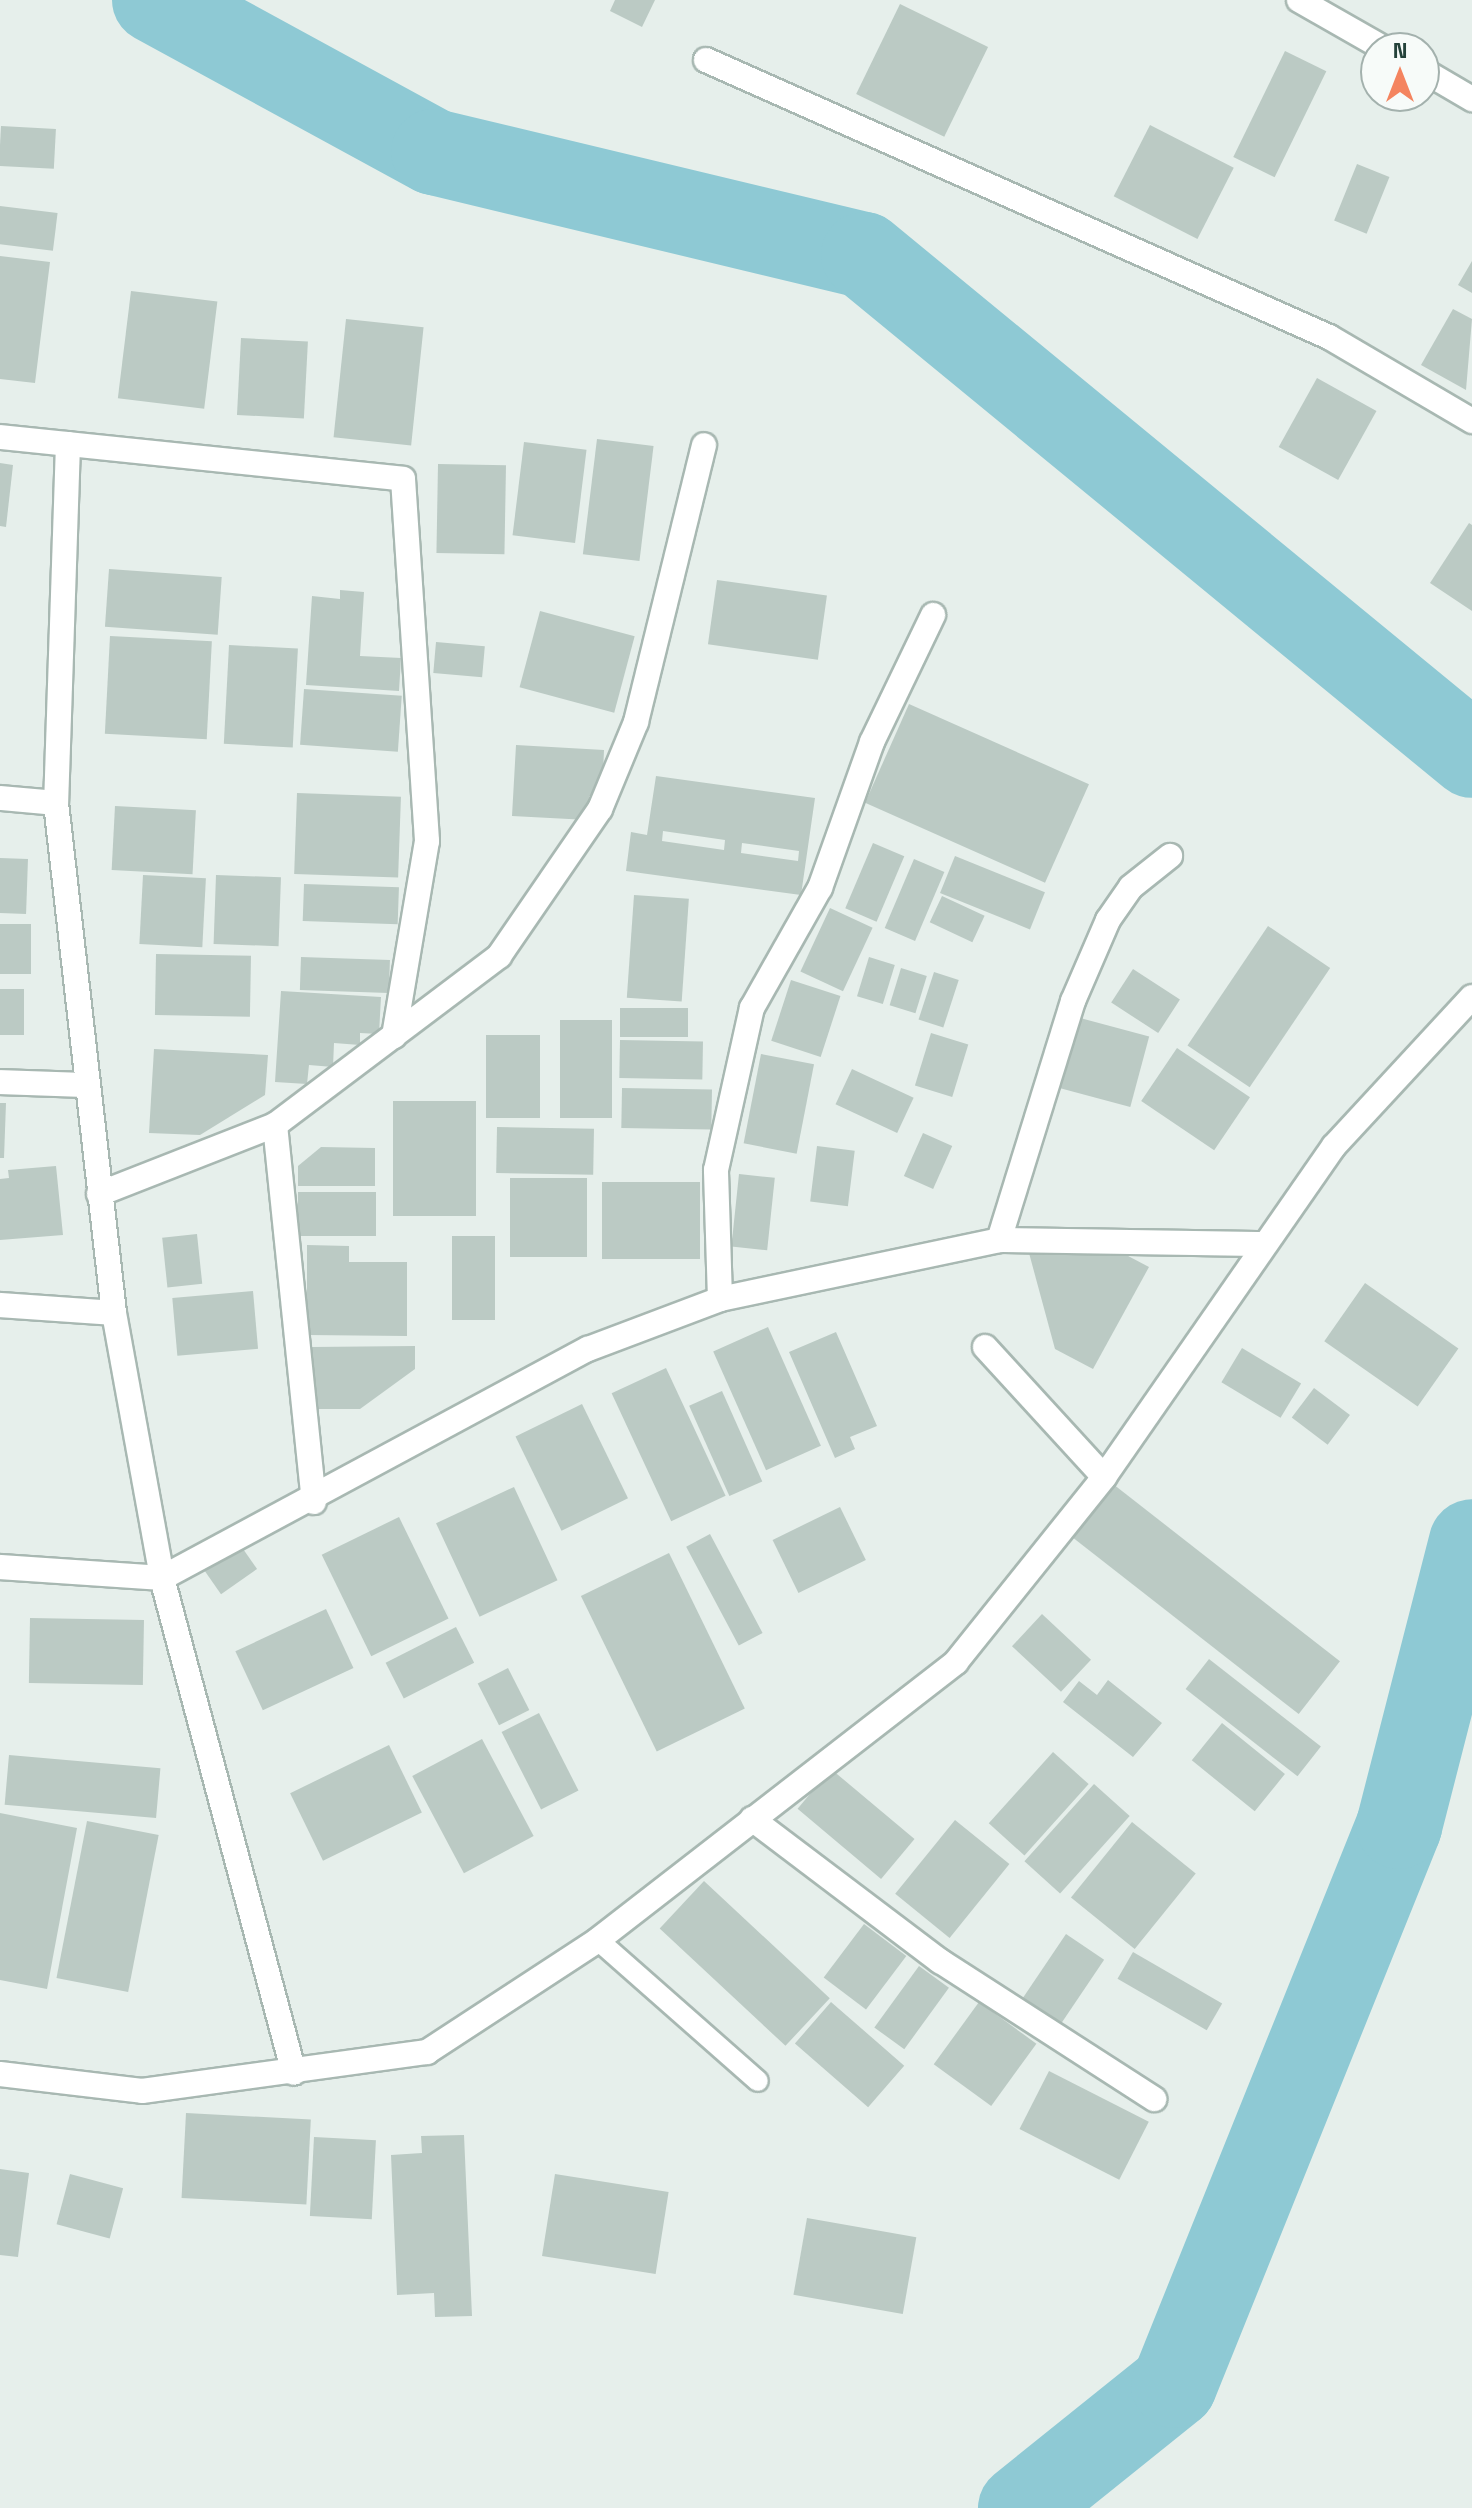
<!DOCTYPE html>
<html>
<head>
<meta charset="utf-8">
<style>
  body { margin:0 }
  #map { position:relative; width:1472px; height:2508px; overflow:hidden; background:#e6efeb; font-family:"Space Grotesk",sans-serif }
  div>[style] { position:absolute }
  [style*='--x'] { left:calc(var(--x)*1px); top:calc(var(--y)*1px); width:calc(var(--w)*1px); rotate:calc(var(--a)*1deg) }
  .river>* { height:86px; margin:-43px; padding:0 43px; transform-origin:43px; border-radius:43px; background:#8ec9d4 }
  .building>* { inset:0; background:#bbcac4; transform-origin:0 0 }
  .roads { filter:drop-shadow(2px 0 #a8b8b2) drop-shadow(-2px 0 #a8b8b2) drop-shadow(0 2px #a8b8b2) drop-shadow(0 -2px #a8b8b2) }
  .lane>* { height:20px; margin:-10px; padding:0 10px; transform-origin:10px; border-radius:10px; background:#fff }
  .street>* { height:24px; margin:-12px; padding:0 12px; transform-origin:12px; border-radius:12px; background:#fff }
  span { translate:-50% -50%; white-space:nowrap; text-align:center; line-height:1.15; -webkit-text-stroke:6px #f7fbf9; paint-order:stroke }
  .north { position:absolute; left:1360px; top:32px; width:80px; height:80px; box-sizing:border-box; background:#f7fbf9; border:2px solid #a3b1ad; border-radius:50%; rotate:0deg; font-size:22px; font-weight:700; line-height:32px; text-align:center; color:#24423a }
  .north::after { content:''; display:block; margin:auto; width:28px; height:36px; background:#f4845f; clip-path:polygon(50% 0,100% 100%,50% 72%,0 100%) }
</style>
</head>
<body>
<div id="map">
  <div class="river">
    <i style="--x:155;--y:0;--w:318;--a:28.6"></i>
    <i style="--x:434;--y:152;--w:442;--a:13.5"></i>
    <i style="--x:864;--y:255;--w:787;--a:39.43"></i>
    <i style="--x:1021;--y:2508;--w:196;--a:-38.8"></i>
    <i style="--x:1174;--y:2385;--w:603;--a:-68.07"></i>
    <i style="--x:1399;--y:1826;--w:293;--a:-75.6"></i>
  </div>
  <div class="building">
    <i style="clip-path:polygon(615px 0,655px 0,642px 27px,610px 11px)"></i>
    <i style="left:900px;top:4px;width:98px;height:100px;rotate:26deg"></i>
    <i style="left:1285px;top:51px;width:46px;height:118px;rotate:26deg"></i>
    <i style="left:1150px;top:125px;width:94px;height:80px;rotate:27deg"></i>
    <i style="left:1px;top:126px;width:55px;height:40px;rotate:3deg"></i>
    <i style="left:1357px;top:164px;width:35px;height:61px;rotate:22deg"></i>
    <i style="left:0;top:206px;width:58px;height:38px;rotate:7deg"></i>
    <i style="clip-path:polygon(0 256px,50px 262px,35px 383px,0 379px)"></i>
    <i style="clip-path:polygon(1472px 261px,1472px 293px,1458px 285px)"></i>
    <i style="left:131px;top:291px;width:87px;height:108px;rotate:7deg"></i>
    <i style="clip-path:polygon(1453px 309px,1472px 319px,1466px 390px,1421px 365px)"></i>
    <i style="left:346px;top:319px;width:78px;height:119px;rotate:6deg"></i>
    <i style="left:241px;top:338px;width:67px;height:77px;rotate:3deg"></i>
    <i style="left:1317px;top:378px;width:68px;height:79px;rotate:29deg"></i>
    <i style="left:597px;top:439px;width:57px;height:116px;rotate:7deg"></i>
    <i style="left:524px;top:442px;width:63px;height:94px;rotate:7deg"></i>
    <i style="clip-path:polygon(0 463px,13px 465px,6px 527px,0 526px)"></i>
    <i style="left:438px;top:464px;width:68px;height:89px;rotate:1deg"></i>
    <i style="clip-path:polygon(1469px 523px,1472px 525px,1472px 611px,1430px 583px)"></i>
    <i style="left:109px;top:569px;width:113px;height:58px;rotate:4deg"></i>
    <i style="left:717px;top:580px;width:111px;height:65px;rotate:8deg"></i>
    <i style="clip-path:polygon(340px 590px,364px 592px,360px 656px,401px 658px,399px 691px,306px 685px,312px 596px,340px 599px)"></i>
    <i style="left:540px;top:611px;width:98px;height:79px;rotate:15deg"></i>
    <i style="left:110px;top:636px;width:102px;height:98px;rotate:3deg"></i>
    <i style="left:436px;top:642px;width:49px;height:31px;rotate:5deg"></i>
    <i style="left:229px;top:645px;width:69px;height:99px;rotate:3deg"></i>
    <i style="left:304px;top:689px;width:98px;height:56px;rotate:4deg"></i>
    <i style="left:909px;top:704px;width:197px;height:108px;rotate:24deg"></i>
    <i style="clip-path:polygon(516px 745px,604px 750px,602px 797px,589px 796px,588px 820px,512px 816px)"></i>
    <i style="clip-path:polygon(evenodd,656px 776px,815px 798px,801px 895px,626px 871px,631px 832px,647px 835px,656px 776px,663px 831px,725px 840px,724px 850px,662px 841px,663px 831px,656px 776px,742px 843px,799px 851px,798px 861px,741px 853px,742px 843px)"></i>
    <i style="left:297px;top:793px;width:104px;height:81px;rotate:2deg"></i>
    <i style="left:115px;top:806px;width:81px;height:64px;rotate:3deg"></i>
    <i style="left:873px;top:843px;width:34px;height:71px;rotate:23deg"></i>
    <i style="left:955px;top:856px;width:97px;height:40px;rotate:22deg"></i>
    <i style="left:0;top:858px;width:28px;height:55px;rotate:2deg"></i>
    <i style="left:914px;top:859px;width:33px;height:75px;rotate:23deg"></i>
    <i style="left:143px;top:875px;width:63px;height:69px;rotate:3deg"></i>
    <i style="left:216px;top:875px;width:65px;height:69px;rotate:2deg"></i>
    <i style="left:304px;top:884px;width:95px;height:37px;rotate:2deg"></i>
    <i style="left:634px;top:895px;width:55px;height:103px;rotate:4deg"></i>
    <i style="left:942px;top:896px;width:47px;height:29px;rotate:25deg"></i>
    <i style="left:830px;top:908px;width:47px;height:70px;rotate:25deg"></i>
    <i style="left:0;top:924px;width:31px;height:50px"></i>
    <i style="left:1268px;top:926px;width:75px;height:144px;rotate:34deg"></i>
    <i style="left:156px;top:954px;width:95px;height:61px;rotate:1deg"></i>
    <i style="left:301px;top:957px;width:89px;height:33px;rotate:2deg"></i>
    <i style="left:869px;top:957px;width:27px;height:41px;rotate:17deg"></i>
    <i style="left:901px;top:968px;width:27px;height:39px;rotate:17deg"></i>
    <i style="left:1133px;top:969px;width:56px;height:40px;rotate:33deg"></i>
    <i style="left:934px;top:972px;width:26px;height:50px;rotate:18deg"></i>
    <i style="left:791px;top:980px;width:52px;height:64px;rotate:18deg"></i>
    <i style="left:0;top:989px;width:24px;height:46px"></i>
    <i style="clip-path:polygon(281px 991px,381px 997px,379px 1034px,360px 1033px,360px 1045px,334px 1043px,333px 1067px,309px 1065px,307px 1084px,275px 1082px)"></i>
    <i style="left:620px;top:1008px;width:68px;height:29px"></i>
    <i style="left:1069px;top:1015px;width:83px;height:73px;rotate:15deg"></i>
    <i style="left:560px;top:1020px;width:52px;height:98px"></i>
    <i style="left:931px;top:1033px;width:39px;height:55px;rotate:17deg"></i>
    <i style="left:486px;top:1035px;width:54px;height:83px"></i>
    <i style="left:620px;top:1040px;width:83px;height:38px;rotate:1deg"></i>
    <i style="left:1177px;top:1048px;width:88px;height:64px;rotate:34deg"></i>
    <i style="clip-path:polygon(154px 1049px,268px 1055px,265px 1095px,200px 1135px,149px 1133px)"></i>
    <i style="left:761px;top:1054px;width:54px;height:91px;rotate:11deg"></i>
    <i style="left:852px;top:1069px;width:68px;height:39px;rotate:25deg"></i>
    <i style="left:622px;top:1088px;width:90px;height:40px;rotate:1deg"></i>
    <i style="left:393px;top:1101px;width:83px;height:115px"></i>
    <i style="clip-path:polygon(0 1103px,6px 1103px,4px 1158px,0 1158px)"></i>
    <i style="left:497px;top:1127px;width:97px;height:46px;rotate:1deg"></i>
    <i style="left:923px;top:1133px;width:32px;height:47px;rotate:24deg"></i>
    <i style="left:817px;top:1146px;width:38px;height:56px;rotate:7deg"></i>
    <i style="clip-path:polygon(321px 1147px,375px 1148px,375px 1186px,298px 1186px,298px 1166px)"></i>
    <i style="clip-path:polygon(56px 1166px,63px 1235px,0 1240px,0 1179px,9px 1178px,8px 1170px)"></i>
    <i style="left:739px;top:1174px;width:36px;height:73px;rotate:6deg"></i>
    <i style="left:510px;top:1178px;width:77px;height:79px"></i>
    <i style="left:602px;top:1182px;width:98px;height:77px"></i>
    <i style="left:298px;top:1192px;width:78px;height:44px"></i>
    <i style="left:197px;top:1234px;width:50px;height:35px;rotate:84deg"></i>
    <i style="left:452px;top:1236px;width:43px;height:84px"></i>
    <i style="clip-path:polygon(307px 1245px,349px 1246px,349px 1262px,407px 1262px,407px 1336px,307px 1335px)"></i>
    <i style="clip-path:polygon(1111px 1247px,1149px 1267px,1093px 1369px,1055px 1349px,1029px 1253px)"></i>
    <i style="left:1365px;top:1283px;width:114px;height:71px;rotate:35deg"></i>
    <i style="left:253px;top:1291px;width:58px;height:81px;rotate:85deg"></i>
    <i style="left:768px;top:1327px;width:130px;height:60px;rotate:66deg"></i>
    <i style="clip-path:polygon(836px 1332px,877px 1426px,850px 1437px,855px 1449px,835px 1458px,789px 1352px)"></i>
    <i style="clip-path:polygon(415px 1346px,415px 1369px,360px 1409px,312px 1409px,312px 1347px)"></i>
    <i style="left:1242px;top:1348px;width:69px;height:40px;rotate:31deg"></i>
    <i style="left:666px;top:1368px;width:141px;height:60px;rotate:65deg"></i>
    <i style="left:1314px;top:1388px;width:45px;height:37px;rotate:37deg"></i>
    <i style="left:722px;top:1391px;width:99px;height:36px;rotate:66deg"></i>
    <i style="left:582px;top:1404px;width:105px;height:74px;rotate:64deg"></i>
    <i style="left:1113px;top:1484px;width:288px;height:67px;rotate:38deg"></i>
    <i style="left:514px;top:1487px;width:103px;height:86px;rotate:65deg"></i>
    <i style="left:840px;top:1507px;width:59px;height:75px;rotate:64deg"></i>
    <i style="left:399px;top:1517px;width:113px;height:86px;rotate:64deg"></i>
    <i style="left:710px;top:1534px;width:112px;height:27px;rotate:62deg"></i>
    <i style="left:241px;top:1546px;width:28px;height:44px;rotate:55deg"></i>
    <i style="left:669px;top:1553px;width:173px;height:98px;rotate:64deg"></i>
    <i style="left:326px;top:1609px;width:65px;height:100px;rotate:65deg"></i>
    <i style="left:1042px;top:1614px;width:67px;height:44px;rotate:43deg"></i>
    <i style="left:30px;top:1618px;width:114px;height:65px;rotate:1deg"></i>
    <i style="left:456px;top:1627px;width:40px;height:79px;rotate:63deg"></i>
    <i style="left:1209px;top:1659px;width:142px;height:38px;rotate:38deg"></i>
    <i style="left:508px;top:1668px;width:47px;height:34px;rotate:63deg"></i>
    <i style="clip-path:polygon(1108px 1680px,1162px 1723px,1133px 1757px,1063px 1702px,1079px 1681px,1097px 1695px)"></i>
    <i style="left:539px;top:1713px;width:87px;height:42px;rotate:63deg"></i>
    <i style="left:1222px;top:1723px;width:81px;height:48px;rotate:39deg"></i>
    <i style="left:482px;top:1739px;width:110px;height:79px;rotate:62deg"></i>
    <i style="left:389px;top:1745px;width:75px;height:110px;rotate:64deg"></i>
    <i style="left:1053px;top:1752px;width:48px;height:96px;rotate:42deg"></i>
    <i style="left:9px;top:1755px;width:152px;height:50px;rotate:5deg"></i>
    <i style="left:831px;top:1769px;width:109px;height:52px;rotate:40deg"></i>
    <i style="left:1094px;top:1784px;width:48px;height:104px;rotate:42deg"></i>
    <i style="clip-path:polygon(0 1813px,77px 1828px,47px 1989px,0 1980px)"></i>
    <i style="left:955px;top:1820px;width:70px;height:95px;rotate:39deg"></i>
    <i style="left:87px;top:1821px;width:73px;height:160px;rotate:11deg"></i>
    <i style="left:1132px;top:1822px;width:82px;height:97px;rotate:39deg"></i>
    <i style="left:704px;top:1881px;width:172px;height:65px;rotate:43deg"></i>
    <i style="left:864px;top:1924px;width:53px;height:67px;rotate:37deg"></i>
    <i style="left:1066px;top:1934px;width:46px;height:85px;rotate:34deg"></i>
    <i style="left:1133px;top:1952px;width:103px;height:31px;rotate:30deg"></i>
    <i style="left:919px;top:1966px;width:37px;height:76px;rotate:36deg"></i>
    <i style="left:831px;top:2002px;width:97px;height:55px;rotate:41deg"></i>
    <i style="left:979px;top:2002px;width:71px;height:77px;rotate:36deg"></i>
    <i style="left:1049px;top:2071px;width:112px;height:65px;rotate:27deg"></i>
    <i style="left:186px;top:2113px;width:125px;height:85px;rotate:3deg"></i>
    <i style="clip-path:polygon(464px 2135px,472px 2316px,435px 2317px,434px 2293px,397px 2295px,391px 2155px,422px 2153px,421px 2136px)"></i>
    <i style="left:314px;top:2137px;width:62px;height:79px;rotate:3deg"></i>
    <i style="clip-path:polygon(0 2169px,29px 2173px,18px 2257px,0 2255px)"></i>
    <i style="left:70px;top:2174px;width:55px;height:52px;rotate:15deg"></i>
    <i style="left:555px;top:2174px;width:115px;height:83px;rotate:9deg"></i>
    <i style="left:807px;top:2218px;width:111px;height:78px;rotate:10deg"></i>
  </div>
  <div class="roads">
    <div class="lane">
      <i style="--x:598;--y:1940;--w:213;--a:41.4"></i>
    </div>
    <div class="street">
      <i style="--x:1299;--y:0;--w:97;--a:29.7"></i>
      <i style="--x:706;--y:60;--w:682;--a:23.97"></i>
      <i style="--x:1329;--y:337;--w:166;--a:30.4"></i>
      <i style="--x:1424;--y:71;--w:56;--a:30.3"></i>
      <i style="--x:0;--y:437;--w:405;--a:5.9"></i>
      <i style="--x:403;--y:479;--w:363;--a:86.2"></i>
      <i style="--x:427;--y:841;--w:198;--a:99.6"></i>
      <i style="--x:68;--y:444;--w:359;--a:91.9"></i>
      <i style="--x:56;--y:803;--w:513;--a:83.51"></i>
      <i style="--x:114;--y:1313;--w:269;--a:79.7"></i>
      <i style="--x:162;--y:1578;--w:512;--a:75.07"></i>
      <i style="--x:0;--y:798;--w:56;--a:5.1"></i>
      <i style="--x:0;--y:1082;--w:87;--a:2"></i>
      <i style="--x:275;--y:1125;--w:379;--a:84.1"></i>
      <i style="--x:99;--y:1194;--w:189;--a:-21.4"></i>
      <i style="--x:275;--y:1125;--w:281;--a:-37"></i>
      <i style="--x:499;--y:956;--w:178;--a:-55.5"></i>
      <i style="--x:600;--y:809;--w:94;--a:-67.5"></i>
      <i style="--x:636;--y:722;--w:285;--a:-76.2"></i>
      <i style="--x:999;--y:1240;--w:250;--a:-72.8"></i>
      <i style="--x:1073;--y:1001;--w:88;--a:-66.6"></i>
      <i style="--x:1108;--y:920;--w:40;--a:-55.1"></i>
      <i style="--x:1131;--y:887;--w:50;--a:-38.5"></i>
      <i style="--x:720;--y:1299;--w:129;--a:-91.8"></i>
      <i style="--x:716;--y:1170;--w:166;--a:-77.5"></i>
      <i style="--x:752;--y:1008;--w:138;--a:-60.5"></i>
      <i style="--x:820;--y:888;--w:155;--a:-70.4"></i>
      <i style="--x:872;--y:742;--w:141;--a:-64.3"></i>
      <i style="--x:0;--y:1305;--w:114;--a:4"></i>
      <i style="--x:985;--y:1347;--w:176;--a:47.5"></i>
      <i style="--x:0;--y:1567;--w:162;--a:3.9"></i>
      <i style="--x:162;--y:1578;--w:484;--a:-28.3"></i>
      <i style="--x:588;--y:1349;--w:141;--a:-20.7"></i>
      <i style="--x:720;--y:1299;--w:285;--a:-11.9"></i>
      <i style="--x:999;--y:1240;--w:262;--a:0.9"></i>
      <i style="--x:752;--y:1819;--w:236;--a:37.1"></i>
      <i style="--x:940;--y:1961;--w:255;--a:32.8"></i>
      <i style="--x:0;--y:2074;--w:143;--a:6.8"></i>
      <i style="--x:142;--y:2091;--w:288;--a:-7.8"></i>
      <i style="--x:427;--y:2052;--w:204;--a:-33.2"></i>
      <i style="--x:598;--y:1940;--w:453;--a:-37.8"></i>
      <i style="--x:956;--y:1662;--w:237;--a:-51.3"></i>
      <i style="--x:1104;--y:1477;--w:403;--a:-55.2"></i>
      <i style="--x:1334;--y:1146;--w:203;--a:-47.2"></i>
    </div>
  </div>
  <div class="north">N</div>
</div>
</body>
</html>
